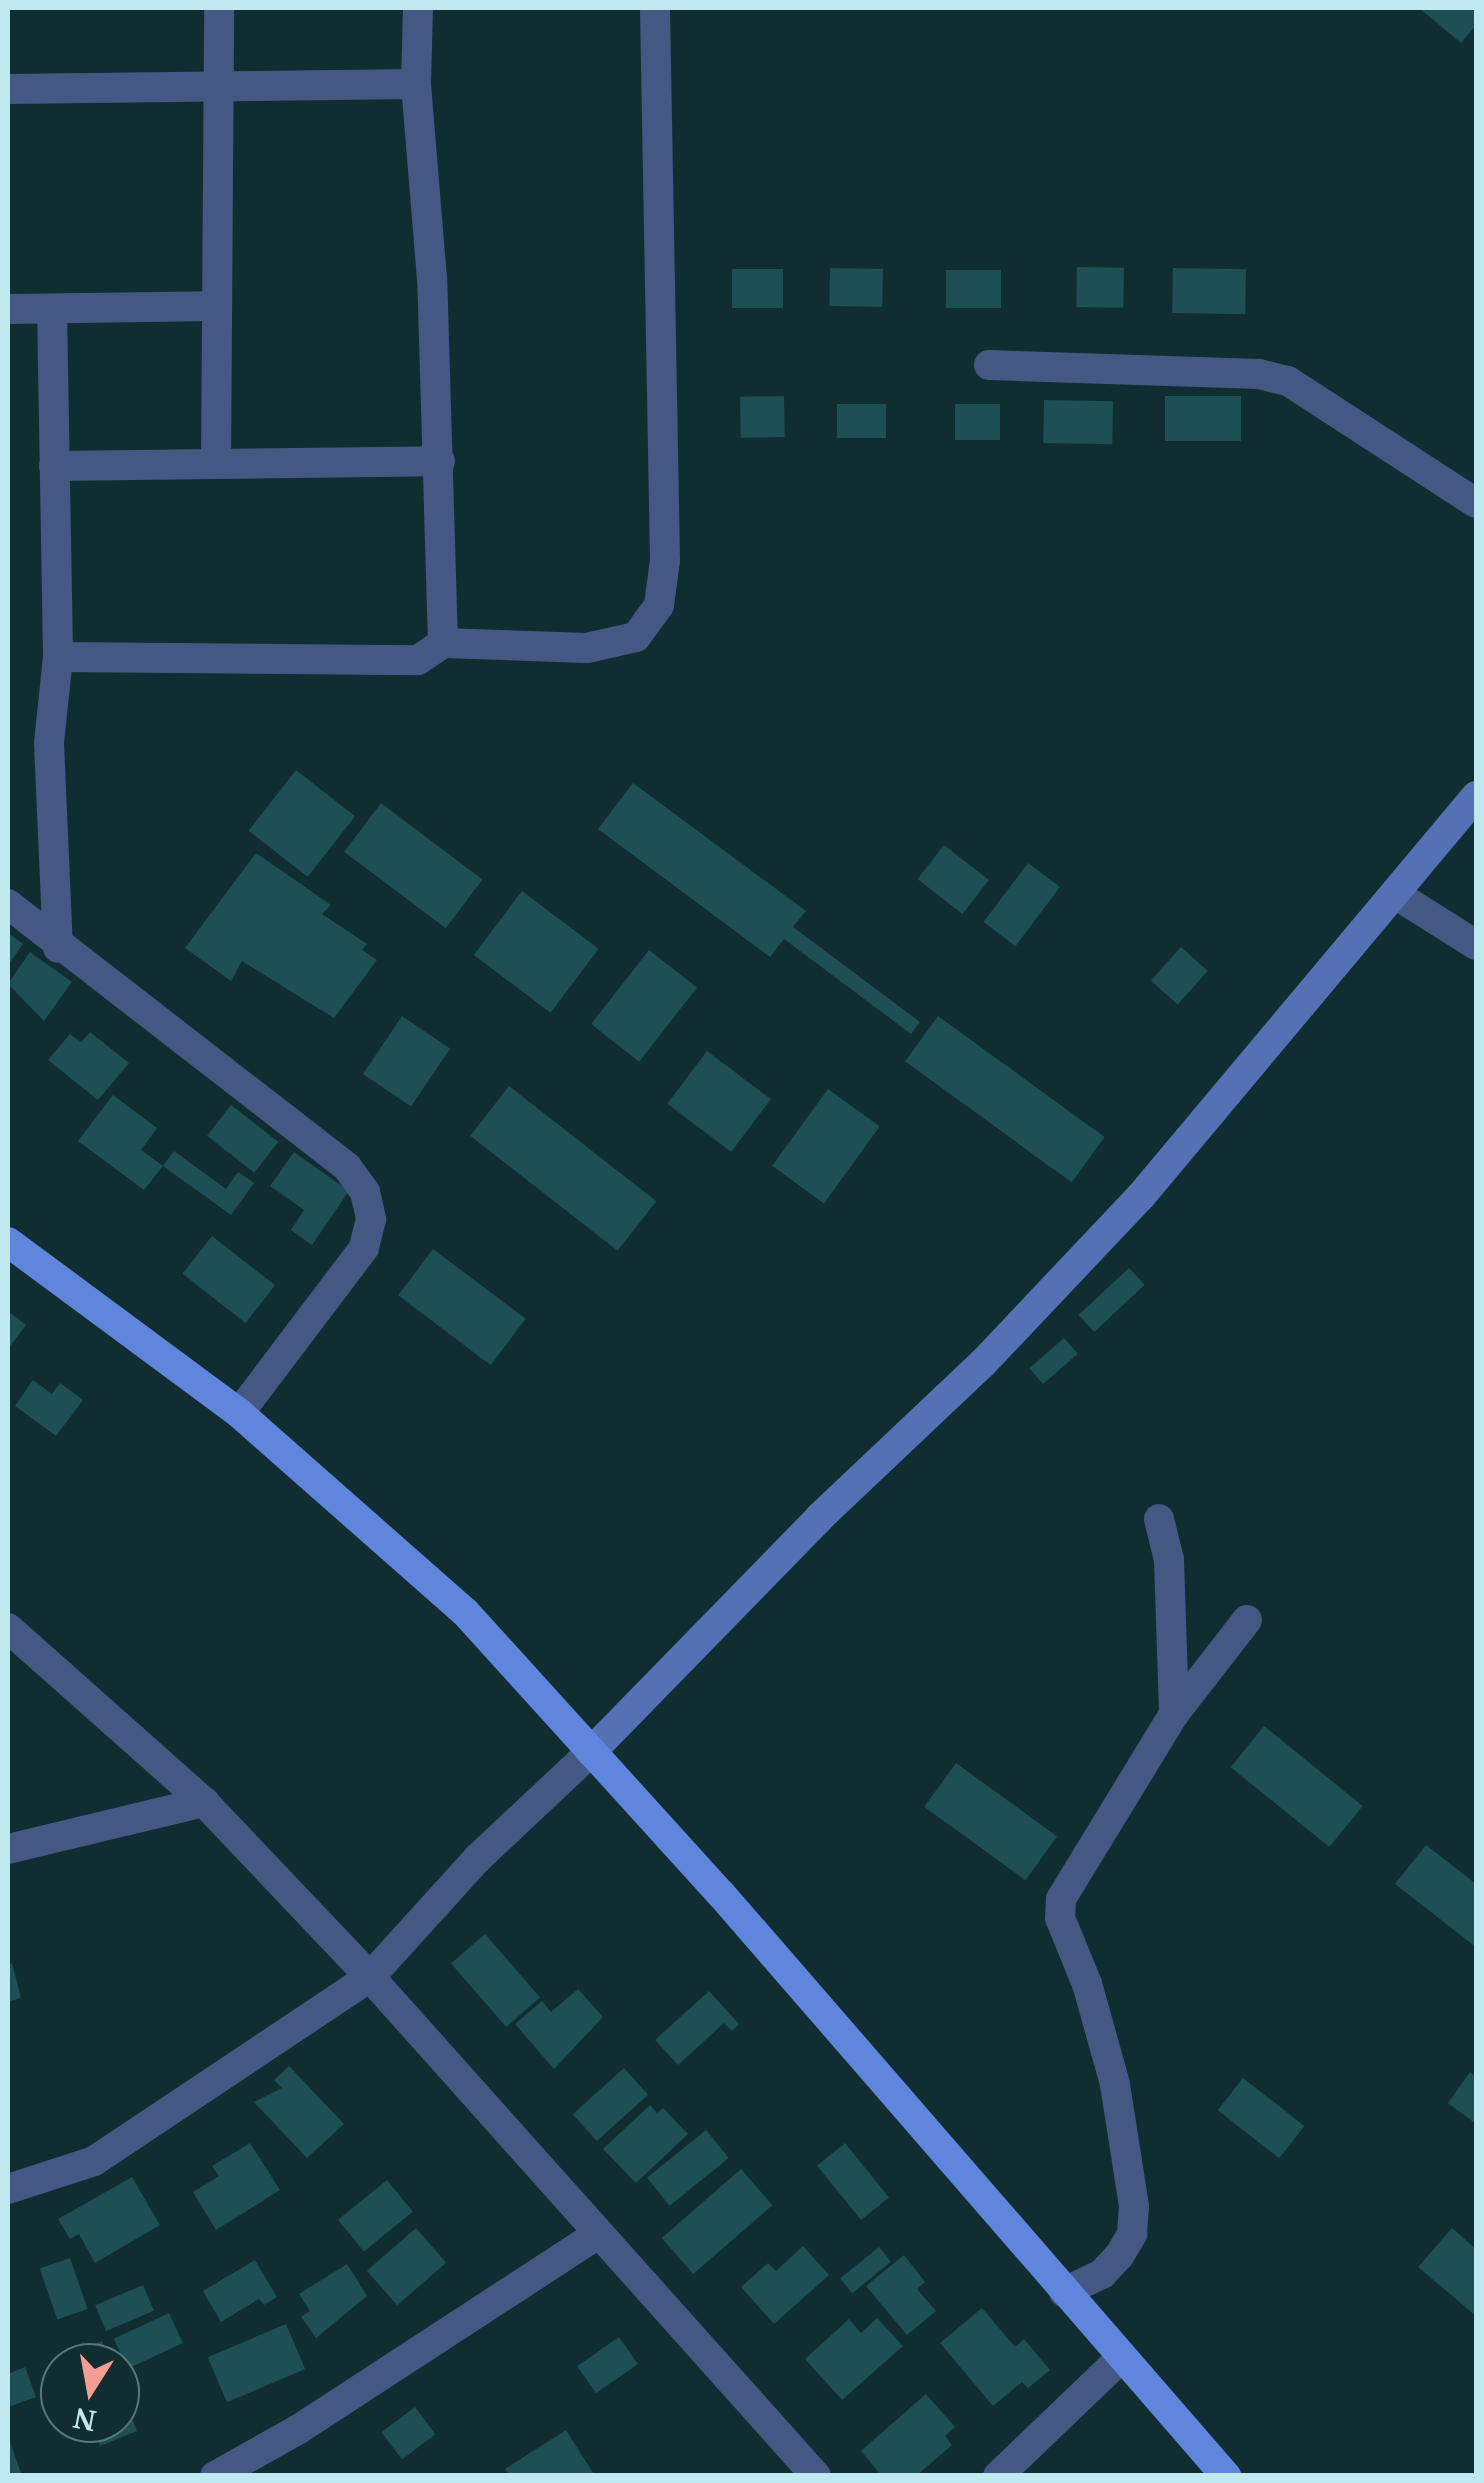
<!DOCTYPE html>
<html>
<head>
<meta charset="utf-8">
<style>
  body { margin:0 }
  #map { position:relative; width:1484px; height:2483px; overflow:hidden; background:#102d31; font-family:"Noto Serif",serif }
  div>[style] { position:absolute }
  [style*='--x'] { left:calc(var(--x)*1px); top:calc(var(--y)*1px); width:calc(var(--w)*1px); rotate:calc(var(--a)*1deg) }
  .building>* { inset:0; background:#1e4f55; transform-origin:0 0 }
  .street>* { height:30px; margin:-15px; padding:0 15px; transform-origin:15px; border-radius:15px; background:#455883 }
  .secondary>* { height:30px; margin:-15px; padding:0 15px; transform-origin:15px; border-radius:15px; background:#5571b6 }
  .primary>* { height:30px; margin:-15px; padding:0 15px; transform-origin:15px; border-radius:15px; background:#6085dd }
  span { translate:-50% -50%; white-space:nowrap; text-align:center; line-height:1.15; -webkit-text-stroke:8px #102d31; paint-order:stroke }
  .frame { position:absolute; inset:0; border:10px solid #bfe9ee; pointer-events:none }
  .north { position:absolute; left:40px; top:2343px; width:100px; height:100px; box-sizing:border-box; background:#102d31; border:2px solid #56787d; border-radius:50%; rotate:191deg; font-size:28px; font-weight:700; line-height:40px; text-align:center; color:#bfe9ee }
  .north::after { content:''; display:block; margin:auto; width:35px; height:45px; background:#f59c93; clip-path:polygon(50% 0,100% 100%,50% 72%,0 100%) }
</style>
</head>
<body>
<div id="map">
  <div class="building">
    <i style="clip-path:polygon(1419px 8px,1474px 8px,1476px 25px,1461px 43px)"></i>
    <i style="left:1077px;top:267px;width:47px;height:40px;rotate:1deg"></i>
    <i style="left:830px;top:268px;width:53px;height:38px;rotate:1deg"></i>
    <i style="left:1173px;top:268px;width:73px;height:45px;rotate:1deg"></i>
    <i style="left:783px;top:269px;width:39px;height:51px;rotate:90deg"></i>
    <i style="left:946px;top:270px;width:55px;height:38px"></i>
    <i style="left:784px;top:396px;width:41px;height:44px;rotate:89deg"></i>
    <i style="left:1241px;top:396px;width:45px;height:76px;rotate:90deg"></i>
    <i style="left:1044px;top:400px;width:69px;height:43px;rotate:1deg"></i>
    <i style="left:837px;top:404px;width:49px;height:34px"></i>
    <i style="left:1000px;top:404px;width:36px;height:45px;rotate:90deg"></i>
    <i style="left:296px;top:770px;width:75px;height:77px;rotate:38deg"></i>
    <i style="clip-path:polygon(633px 783px,806px 911px,793px 927px,920px 1022px,911px 1034px,784px 939px,770px 957px,598px 829px)"></i>
    <i style="left:381px;top:803px;width:127px;height:61px;rotate:37deg"></i>
    <i style="left:944px;top:845px;width:57px;height:43px;rotate:38deg"></i>
    <i style="clip-path:polygon(256px 853px,331px 905px,322px 914px,367px 944px,362px 950px,377px 960px,334px 1018px,242px 961px,231px 981px,185px 948px)"></i>
    <i style="left:1028px;top:863px;width:40px;height:74px;rotate:37deg"></i>
    <i style="left:522px;top:891px;width:96px;height:80px;rotate:37deg"></i>
    <i style="clip-path:polygon(8px 933px,23px 944px,8px 965px)"></i>
    <i style="left:1181px;top:947px;width:36px;height:45px;rotate:42deg"></i>
    <i style="left:649px;top:950px;width:61px;height:94px;rotate:38deg"></i>
    <i style="clip-path:polygon(30px 952px,72px 982px,44px 1021px,8px 984px)"></i>
    <i style="left:402px;top:1016px;width:58px;height:70px;rotate:34deg"></i>
    <i style="left:938px;top:1016px;width:206px;height:56px;rotate:36deg"></i>
    <i style="clip-path:polygon(90px 1032px,129px 1063px,98px 1100px,48px 1060px,70px 1034px,81px 1042px)"></i>
    <i style="left:707px;top:1051px;width:80px;height:66px;rotate:37deg"></i>
    <i style="left:509px;top:1086px;width:187px;height:63px;rotate:38deg"></i>
    <i style="left:828px;top:1089px;width:64px;height:95px;rotate:36deg"></i>
    <i style="clip-path:polygon(113px 1095px,157px 1128px,141px 1150px,163px 1166px,144px 1190px,78px 1141px)"></i>
    <i style="left:231px;top:1105px;width:60px;height:39px;rotate:38deg"></i>
    <i style="clip-path:polygon(174px 1151px,226px 1189px,238px 1172px,254px 1183px,231px 1215px,163px 1166px)"></i>
    <i style="clip-path:polygon(294px 1152px,349px 1191px,312px 1245px,291px 1230px,304px 1210px,270px 1186px)"></i>
    <i style="left:212px;top:1236px;width:80px;height:48px;rotate:38deg"></i>
    <i style="left:433px;top:1249px;width:116px;height:58px;rotate:37deg"></i>
    <i style="left:1129px;top:1268px;width:23px;height:69px;rotate:47deg"></i>
    <i style="clip-path:polygon(8px 1311px,26px 1325px,8px 1349px)"></i>
    <i style="left:1064px;top:1338px;width:21px;height:46px;rotate:49deg"></i>
    <i style="clip-path:polygon(33px 1380px,52px 1394px,60px 1383px,83px 1400px,56px 1436px,15px 1406px)"></i>
    <i style="left:1264px;top:1726px;width:127px;height:53px;rotate:39deg"></i>
    <i style="left:956px;top:1763px;width:125px;height:54px;rotate:36deg"></i>
    <i style="clip-path:polygon(1426px 1845px,1476px 1884px,1476px 1947px,1395px 1884px)"></i>
    <i style="left:485px;top:1934px;width:84px;height:45px;rotate:49deg"></i>
    <i style="clip-path:polygon(12px 1963px,21px 1998px,8px 2002px,8px 1965px)"></i>
    <i style="clip-path:polygon(578px 1989px,603px 2017px,554px 2069px,515px 2024px,542px 2001px,551px 2012px)"></i>
    <i style="clip-path:polygon(709px 1991px,739px 2024px,732px 2031px,724px 2023px,678px 2065px,655px 2040px)"></i>
    <i style="clip-path:polygon(289px 2066px,344px 2124px,307px 2158px,254px 2102px,282px 2088px,274px 2080px)"></i>
    <i style="left:624px;top:2068px;width:36px;height:69px;rotate:48deg"></i>
    <i style="clip-path:polygon(1470px 2072px,1476px 2077px,1476px 2124px,1448px 2103px)"></i>
    <i style="left:1243px;top:2078px;width:78px;height:41px;rotate:38deg"></i>
    <i style="clip-path:polygon(650px 2105px,657px 2113px,663px 2108px,688px 2134px,636px 2183px,603px 2149px)"></i>
    <i style="left:706px;top:2130px;width:36px;height:76px;rotate:51deg"></i>
    <i style="clip-path:polygon(250px 2143px,280px 2190px,216px 2230px,193px 2192px,219px 2176px,212px 2166px)"></i>
    <i style="left:845px;top:2143px;width:70px;height:36px;rotate:51deg"></i>
    <i style="left:741px;top:2169px;width:48px;height:105px;rotate:49deg"></i>
    <i style="clip-path:polygon(132px 2177px,160px 2225px,95px 2263px,79px 2234px,70px 2239px,58px 2219px)"></i>
    <i style="left:387px;top:2180px;width:41px;height:63px;rotate:51deg"></i>
    <i style="left:416px;top:2228px;width:46px;height:65px;rotate:49deg"></i>
    <i style="clip-path:polygon(1452px 2228px,1476px 2249px,1476px 2316px,1418px 2267px)"></i>
    <i style="clip-path:polygon(803px 2246px,829px 2275px,774px 2324px,741px 2287px,768px 2263px,776px 2271px)"></i>
    <i style="left:879px;top:2247px;width:19px;height:50px;rotate:51deg"></i>
    <i style="clip-path:polygon(904px 2255px,925px 2282px,917px 2289px,936px 2311px,907px 2335px,866px 2286px)"></i>
    <i style="left:70px;top:2258px;width:54px;height:32px;rotate:71deg"></i>
    <i style="clip-path:polygon(255px 2260px,277px 2297px,264px 2305px,259px 2299px,221px 2322px,203px 2291px)"></i>
    <i style="clip-path:polygon(347px 2264px,367px 2296px,316px 2338px,301px 2317px,310px 2311px,299px 2294px)"></i>
    <i style="left:143px;top:2285px;width:28px;height:52px;rotate:67deg"></i>
    <i style="clip-path:polygon(982px 2308px,1015px 2347px,1024px 2339px,1050px 2370px,1028px 2388px,1022px 2382px,993px 2406px,940px 2343px)"></i>
    <i style="left:169px;top:2313px;width:33px;height:61px;rotate:65deg"></i>
    <i style="clip-path:polygon(877px 2318px,903px 2346px,842px 2400px,805px 2359px,849px 2319px,861px 2333px)"></i>
    <i style="left:286px;top:2324px;width:49px;height:85px;rotate:67deg"></i>
    <i style="left:619px;top:2337px;width:33px;height:51px;rotate:55deg"></i>
    <i style="clip-path:polygon(102px 2341px,110px 2363px,68px 2363px,64px 2355px)"></i>
    <i style="clip-path:polygon(25px 2367px,36px 2397px,8px 2407px,8px 2374px)"></i>
    <i style="clip-path:polygon(120px 2389px,137px 2431px,100px 2446px,91px 2423px,120px 2423px)"></i>
    <i style="clip-path:polygon(926px 2394px,955px 2427px,945px 2436px,952px 2445px,916px 2476px,882px 2476px,861px 2451px)"></i>
    <i style="left:415px;top:2407px;width:34px;height:42px;rotate:53deg"></i>
    <i style="clip-path:polygon(566px 2430px,595px 2476px,510px 2476px,505px 2469px)"></i>
    <i style="clip-path:polygon(8px 2436px,22px 2476px,8px 2476px)"></i>
  </div>
  <div class="street">
    <i style="--x:8;--y:89;--w:408;--a:-0.7"></i>
    <i style="--x:8;--y:309;--w:206;--a:-0.8"></i>
    <i style="--x:52;--y:309;--w:348;--a:89"></i>
    <i style="--x:58;--y:657;--w:86;--a:96"></i>
    <i style="--x:49;--y:743;--w:205;--a:87.5"></i>
    <i style="--x:989;--y:365;--w:270;--a:1.9"></i>
    <i style="--x:1259;--y:374;--w:30;--a:14"></i>
    <i style="--x:1288;--y:381;--w:224;--a:33"></i>
    <i style="--x:216;--y:464;--w:456;--a:-89.6"></i>
    <i style="--x:54;--y:466;--w:386;--a:-0.7"></i>
    <i style="--x:443;--y:643;--w:144;--a:2"></i>
    <i style="--x:587;--y:648;--w:50;--a:-12.7"></i>
    <i style="--x:636;--y:637;--w:39;--a:-54"></i>
    <i style="--x:659;--y:605;--w:45;--a:-82.4"></i>
    <i style="--x:665;--y:560;--w:552;--a:-91.04"></i>
    <i style="--x:58;--y:657;--w:360;--a:0.5"></i>
    <i style="--x:418;--y:660;--w:30;--a:-34"></i>
    <i style="--x:443;--y:643;--w:364;--a:-91.7"></i>
    <i style="--x:432;--y:279;--w:196;--a:-94.7"></i>
    <i style="--x:416;--y:84;--w:76;--a:-88.5"></i>
    <i style="--x:1395;--y:894;--w:96;--a:32.2"></i>
    <i style="--x:8;--y:904;--w:429;--a:37.8"></i>
    <i style="--x:347;--y:1167;--w:31;--a:54"></i>
    <i style="--x:365;--y:1192;--w:28;--a:77"></i>
    <i style="--x:371;--y:1219;--w:30;--a:104"></i>
    <i style="--x:364;--y:1248;--w:207;--a:127.1"></i>
    <i style="--x:1159;--y:1519;--w:42;--a:76.3"></i>
    <i style="--x:1169;--y:1560;--w:154;--a:88.1"></i>
    <i style="--x:8;--y:1628;--w:262;--a:41.6"></i>
    <i style="--x:204;--y:1802;--w:241;--a:46.5"></i>
    <i style="--x:370;--y:1977;--w:669;--a:48.21"></i>
    <i style="--x:8;--y:1849;--w:202;--a:-13.5"></i>
    <i style="--x:8;--y:2189;--w:90;--a:-18"></i>
    <i style="--x:94;--y:2161;--w:332;--a:-33.7"></i>
    <i style="--x:370;--y:1977;--w:161;--a:-47.8"></i>
    <i style="--x:478;--y:1858;--w:155;--a:-43.2"></i>
    <i style="--x:1064;--y:2292;--w:42;--a:-25.3"></i>
    <i style="--x:1102;--y:2274;--w:25;--a:-47"></i>
    <i style="--x:1119;--y:2256;--w:26;--a:-59"></i>
    <i style="--x:1132;--y:2234;--w:28;--a:-86"></i>
    <i style="--x:1134;--y:2206;--w:123;--a:-98.9"></i>
    <i style="--x:1115;--y:2084;--w:104;--a:-105.6"></i>
    <i style="--x:1087;--y:1984;--w:71;--a:-112.2"></i>
    <i style="--x:1060;--y:1918;--w:19;--a:-87"></i>
    <i style="--x:1061;--y:1899;--w:217;--a:-58.6"></i>
    <i style="--x:1174;--y:1714;--w:119;--a:-52.2"></i>
    <i style="--x:215;--y:2476;--w:96;--a:-29.2"></i>
    <i style="--x:299;--y:2429;--w:357;--a:-33.1"></i>
    <i style="--x:998;--y:2476;--w:170;--a:-43.8"></i>
  </div>
  <div class="secondary">
    <i style="--x:591;--y:1752;--w:327;--a:-45.7"></i>
    <i style="--x:819;--y:1518;--w:226;--a:-43.4"></i>
    <i style="--x:983;--y:1363;--w:230;--a:-46.6"></i>
    <i style="--x:1141;--y:1196;--w:522;--a:-50.05"></i>
  </div>
  <div class="primary">
    <i style="--x:8;--y:1242;--w:287;--a:36.5"></i>
    <i style="--x:239;--y:1413;--w:301;--a:41.4"></i>
    <i style="--x:465;--y:1612;--w:381;--a:47.8"></i>
    <i style="--x:721;--y:1894;--w:771;--a:49.05"></i>
  </div>
  <div class="frame"></div>
  <div class="north">N</div>
</div>
</body>
</html>
